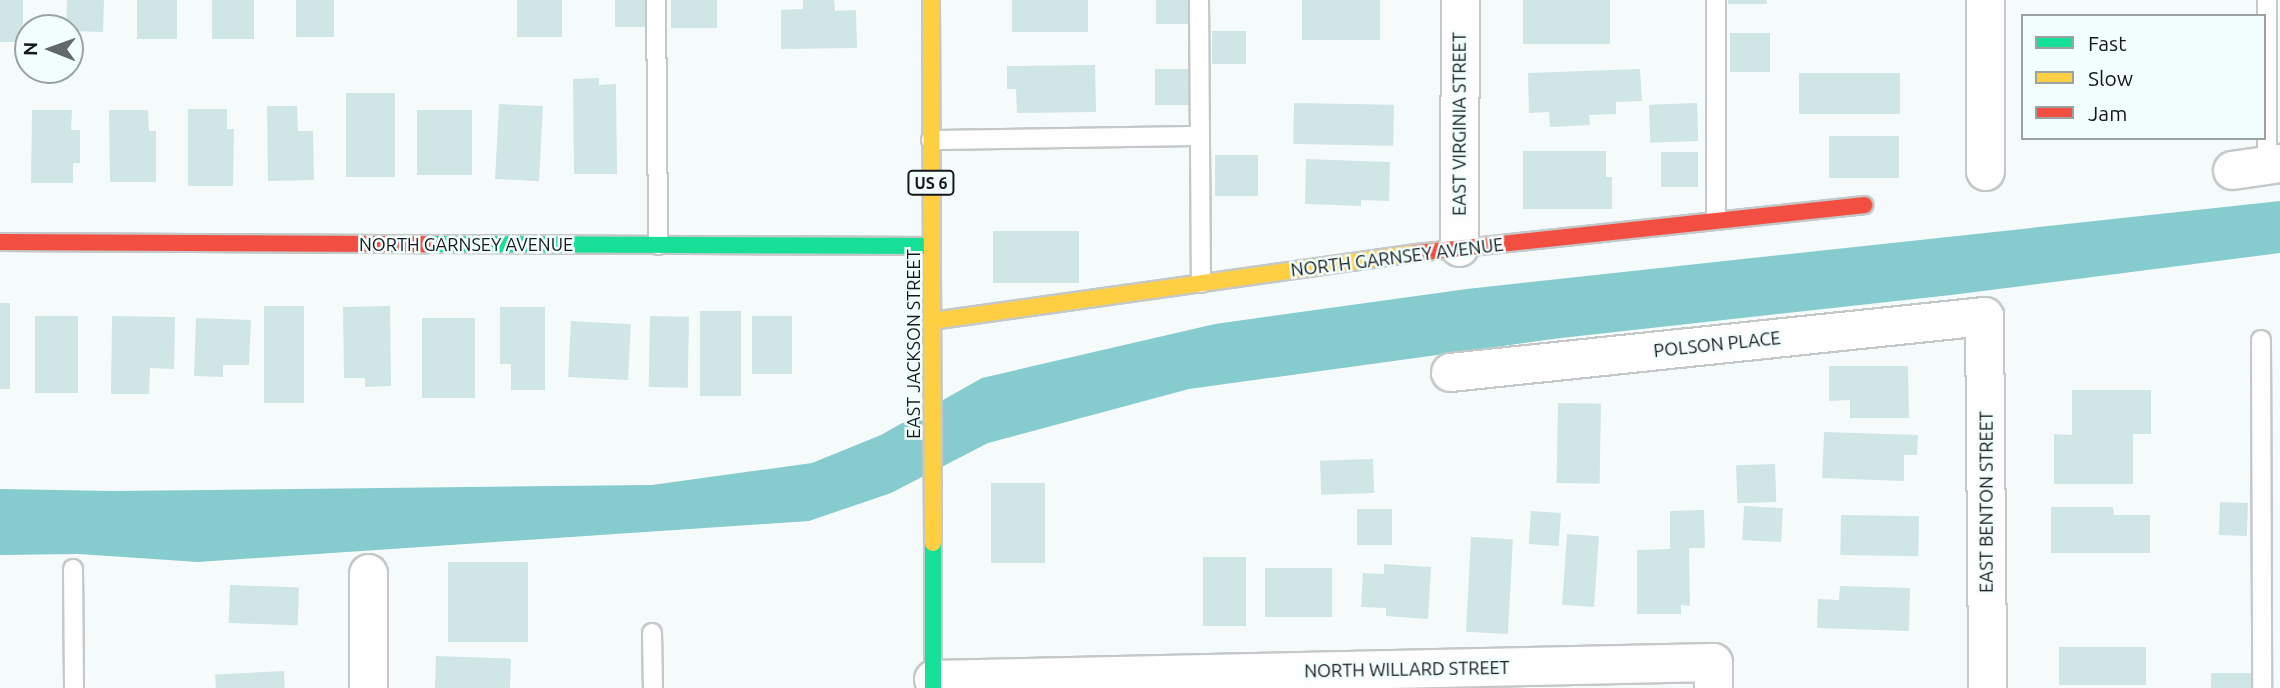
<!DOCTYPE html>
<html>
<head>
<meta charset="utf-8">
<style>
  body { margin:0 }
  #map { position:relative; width:2280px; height:688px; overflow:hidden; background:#f5fbfb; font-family:Ubuntu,sans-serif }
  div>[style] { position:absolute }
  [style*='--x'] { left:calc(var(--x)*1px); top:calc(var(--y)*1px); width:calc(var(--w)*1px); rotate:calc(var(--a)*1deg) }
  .water>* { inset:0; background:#86cbce }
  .building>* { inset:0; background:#d0e5e6; transform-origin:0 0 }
  .roads { filter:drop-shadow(2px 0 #c4c8c8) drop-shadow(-2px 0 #c4c8c8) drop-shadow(0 2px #c4c8c8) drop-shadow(0 -2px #c4c8c8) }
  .lane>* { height:18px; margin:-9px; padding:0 9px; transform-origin:9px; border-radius:9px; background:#fefefe }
  .street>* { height:37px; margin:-18.5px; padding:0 18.5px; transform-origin:18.5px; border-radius:18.5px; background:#fefefe }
  .fast>* { height:16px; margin:-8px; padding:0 8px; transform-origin:8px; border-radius:8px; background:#16e098 }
  .slow>* { height:16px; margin:-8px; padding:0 8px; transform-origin:8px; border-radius:8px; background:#ffcf43 }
  .jam>* { height:16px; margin:-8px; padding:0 8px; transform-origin:8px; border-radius:8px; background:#f24e42 }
  span { translate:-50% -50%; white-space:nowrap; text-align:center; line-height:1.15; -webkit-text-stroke:5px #f2fefe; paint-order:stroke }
  .shield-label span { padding:2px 5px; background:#f2fefe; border:2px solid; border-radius:5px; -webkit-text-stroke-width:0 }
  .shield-label { font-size:16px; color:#151919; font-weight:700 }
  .street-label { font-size:18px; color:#151919 }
  .legend { position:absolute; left:2021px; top:14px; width:245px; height:126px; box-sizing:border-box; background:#f2fefe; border:2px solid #9aa2a2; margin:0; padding:9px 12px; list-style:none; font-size:21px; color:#151919 }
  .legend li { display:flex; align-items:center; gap:14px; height:35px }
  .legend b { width:35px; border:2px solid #9aa2a2 }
  .north { position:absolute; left:14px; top:14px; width:70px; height:70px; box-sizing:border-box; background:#f2fefe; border:2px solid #9aa2a2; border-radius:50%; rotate:271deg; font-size:19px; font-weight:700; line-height:28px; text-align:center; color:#151919 }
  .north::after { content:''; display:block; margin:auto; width:24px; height:32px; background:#636868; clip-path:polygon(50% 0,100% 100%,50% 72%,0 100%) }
</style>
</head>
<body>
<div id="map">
  <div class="water">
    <i style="clip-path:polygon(2280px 201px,2280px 253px,1951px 295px,1561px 338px,1189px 389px,988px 443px,891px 493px,809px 521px,198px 562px,79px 554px,0 555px,0 489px,113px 491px,652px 485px,812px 463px,881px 435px,982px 378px,1215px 324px,1467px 289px)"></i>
  </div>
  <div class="building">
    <i style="left:0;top:0;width:23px;height:42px"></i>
    <i style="clip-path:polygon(67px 0,104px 0,103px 32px,70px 31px,70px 28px,66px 28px)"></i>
    <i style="left:137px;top:0;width:40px;height:39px"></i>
    <i style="left:212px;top:0;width:42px;height:39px"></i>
    <i style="left:296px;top:0;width:38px;height:37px"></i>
    <i style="left:517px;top:0;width:45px;height:37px"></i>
    <i style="left:615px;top:0;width:31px;height:27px"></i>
    <i style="left:671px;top:0;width:46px;height:28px"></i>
    <i style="clip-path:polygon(803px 0,834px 0,835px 11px,856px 10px,857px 48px,781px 49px,781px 10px,803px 9px)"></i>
    <i style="left:1012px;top:0;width:76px;height:32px"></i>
    <i style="left:1156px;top:0;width:36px;height:24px"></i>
    <i style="left:1302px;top:0;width:78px;height:40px"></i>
    <i style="left:1523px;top:0;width:87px;height:44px"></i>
    <i style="left:1728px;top:0;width:39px;height:4px"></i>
    <i style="left:1212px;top:31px;width:34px;height:33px"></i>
    <i style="left:1730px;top:33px;width:40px;height:39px"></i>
    <i style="clip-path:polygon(1095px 65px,1096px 112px,1017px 113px,1016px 89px,1007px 89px,1007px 66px)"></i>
    <i style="left:1192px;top:69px;width:36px;height:37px;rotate:90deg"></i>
    <i style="clip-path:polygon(1640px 69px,1642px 101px,1616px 102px,1616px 114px,1589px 115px,1590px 125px,1550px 127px,1549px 112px,1529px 113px,1528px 73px)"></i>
    <i style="left:1799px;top:73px;width:101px;height:41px"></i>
    <i style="clip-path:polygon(599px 78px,599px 85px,616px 84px,617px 174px,574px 174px,573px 79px)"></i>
    <i style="left:346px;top:93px;width:49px;height:84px"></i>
    <i style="left:1294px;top:103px;width:100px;height:41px;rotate:1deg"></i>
    <i style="left:1697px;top:103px;width:38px;height:48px;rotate:88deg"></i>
    <i style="left:499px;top:104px;width:44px;height:75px;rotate:3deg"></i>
    <i style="clip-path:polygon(267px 106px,297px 106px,298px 131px,313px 131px,314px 180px,268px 181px)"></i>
    <i style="clip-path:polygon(188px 109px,227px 109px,227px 129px,234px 129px,233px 186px,188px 186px)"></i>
    <i style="clip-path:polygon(32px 110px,72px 110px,71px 130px,80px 130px,80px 163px,73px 163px,73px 183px,31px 183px)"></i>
    <i style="clip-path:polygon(109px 110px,148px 110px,149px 131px,156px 131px,156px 182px,110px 182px)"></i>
    <i style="left:417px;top:110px;width:55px;height:65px"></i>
    <i style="left:1899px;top:136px;width:42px;height:70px;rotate:90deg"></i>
    <i style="clip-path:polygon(1523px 151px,1606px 151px,1606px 177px,1612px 177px,1612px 209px,1523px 209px)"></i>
    <i style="left:1661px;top:152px;width:37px;height:35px"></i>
    <i style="left:1215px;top:155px;width:43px;height:41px"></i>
    <i style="clip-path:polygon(1306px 159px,1390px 162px,1389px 201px,1361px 200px,1361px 206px,1305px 204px)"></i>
    <i style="left:993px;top:231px;width:86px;height:52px"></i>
    <i style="left:0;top:303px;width:10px;height:86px"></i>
    <i style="left:264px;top:306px;width:40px;height:97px"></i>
    <i style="clip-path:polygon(390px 306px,391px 386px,365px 387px,365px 378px,344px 378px,343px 307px)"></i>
    <i style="clip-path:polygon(500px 307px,545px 307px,545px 390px,511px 390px,511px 364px,500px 364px)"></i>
    <i style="left:700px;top:311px;width:41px;height:85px"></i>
    <i style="left:35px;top:316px;width:43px;height:77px"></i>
    <i style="clip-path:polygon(112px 316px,175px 317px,174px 369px,150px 368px,149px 394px,111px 394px)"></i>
    <i style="left:650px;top:316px;width:39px;height:71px;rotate:1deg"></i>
    <i style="left:752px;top:316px;width:40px;height:58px"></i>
    <i style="clip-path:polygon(196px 318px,251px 320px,249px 365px,223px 365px,223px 377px,194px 376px)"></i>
    <i style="left:422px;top:318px;width:53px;height:80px"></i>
    <i style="left:571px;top:321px;width:60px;height:56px;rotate:3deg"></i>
    <i style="clip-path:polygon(1829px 366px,1908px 366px,1909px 418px,1850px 418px,1850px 400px,1829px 401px)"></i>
    <i style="clip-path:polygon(2072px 390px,2151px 390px,2151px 434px,2133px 434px,2133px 484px,2054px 484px,2054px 434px,2072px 435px)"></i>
    <i style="left:1558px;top:403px;width:43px;height:80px;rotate:1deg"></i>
    <i style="clip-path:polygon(1824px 432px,1918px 435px,1917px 455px,1904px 455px,1904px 481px,1822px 478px)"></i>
    <i style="left:1373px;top:459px;width:34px;height:53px;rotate:88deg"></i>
    <i style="left:1775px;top:464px;width:38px;height:39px;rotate:88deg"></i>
    <i style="left:991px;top:483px;width:54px;height:80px"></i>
    <i style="left:2220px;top:502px;width:28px;height:33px;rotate:2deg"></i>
    <i style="left:1744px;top:506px;width:39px;height:34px;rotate:3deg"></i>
    <i style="clip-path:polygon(2051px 507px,2113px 507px,2114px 515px,2150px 515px,2150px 553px,2051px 553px)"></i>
    <i style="left:1357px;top:509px;width:35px;height:36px"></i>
    <i style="clip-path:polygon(1704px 510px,1705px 548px,1689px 548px,1690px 606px,1681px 605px,1681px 614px,1637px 614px,1637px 550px,1670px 549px,1670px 511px)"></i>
    <i style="left:1531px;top:511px;width:30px;height:33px;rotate:4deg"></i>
    <i style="left:1841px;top:515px;width:78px;height:40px;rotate:1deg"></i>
    <i style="left:1567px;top:534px;width:32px;height:71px;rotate:4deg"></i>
    <i style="left:1471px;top:537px;width:42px;height:95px;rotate:3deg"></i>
    <i style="left:1203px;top:557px;width:43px;height:69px"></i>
    <i style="left:448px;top:562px;width:80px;height:80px"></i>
    <i style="clip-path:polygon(1384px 564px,1431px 567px,1428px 619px,1386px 616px,1386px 608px,1361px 607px,1363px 573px,1384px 574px)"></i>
    <i style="left:1265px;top:568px;width:67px;height:49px"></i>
    <i style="left:230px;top:585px;width:69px;height:38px;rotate:2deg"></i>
    <i style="clip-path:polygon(1840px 586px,1910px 588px,1909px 631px,1817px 628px,1818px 599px,1839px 600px)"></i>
    <i style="left:2146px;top:647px;width:38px;height:87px;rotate:90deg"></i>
    <i style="left:436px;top:656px;width:75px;height:32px;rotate:2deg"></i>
    <i style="left:284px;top:671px;width:17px;height:69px;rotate:87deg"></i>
    <i style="left:2211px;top:673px;width:41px;height:15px"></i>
  </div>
  <div class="roads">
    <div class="lane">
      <i style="--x:656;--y:0;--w:245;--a:89.5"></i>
      <i style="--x:1199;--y:0;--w:283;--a:89.6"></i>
      <i style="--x:2267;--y:0;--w:165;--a:90"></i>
      <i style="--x:931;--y:140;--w:269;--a:-0.9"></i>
      <i style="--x:1716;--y:220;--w:220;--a:-90"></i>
      <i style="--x:2261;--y:340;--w:348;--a:89.8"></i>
      <i style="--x:73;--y:569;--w:119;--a:89.5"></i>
      <i style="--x:652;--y:633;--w:55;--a:89"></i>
    </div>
    <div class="street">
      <i style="--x:2232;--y:170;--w:49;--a:-8.3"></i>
      <i style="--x:1985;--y:171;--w:171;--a:-90"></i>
      <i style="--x:1459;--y:247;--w:247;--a:-89.8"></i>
      <i style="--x:1450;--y:372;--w:537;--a:-5.99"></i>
      <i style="--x:1984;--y:316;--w:372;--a:89.5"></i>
      <i style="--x:368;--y:573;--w:115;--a:90"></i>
      <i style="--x:933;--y:679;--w:780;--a:-1.25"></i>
      <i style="--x:1713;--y:662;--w:26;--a:90"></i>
    </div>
    <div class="fast">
      <i style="--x:429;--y:244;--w:503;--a:0.23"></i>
      <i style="--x:933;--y:543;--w:145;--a:90"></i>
    </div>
    <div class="slow">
      <i style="--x:931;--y:0;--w:543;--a:89.79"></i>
      <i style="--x:932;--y:321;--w:489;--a:-8"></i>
    </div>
    <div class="jam">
      <i style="--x:0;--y:242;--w:429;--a:0.3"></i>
      <i style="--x:1416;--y:253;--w:451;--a:-6.1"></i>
    </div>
  </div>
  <div class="shield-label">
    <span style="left:931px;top:183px">US 6</span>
  </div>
  <div class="street-label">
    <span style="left:1459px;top:124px;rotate:-90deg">EAST VIRGINIA STREET</span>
    <span style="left:466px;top:244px">NORTH GARNSEY AVENUE</span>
    <span style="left:1397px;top:257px;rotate:-7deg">NORTH GARNSEY AVENUE</span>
    <span style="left:913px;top:344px;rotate:-90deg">EAST JACKSON STREET</span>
    <span style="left:1717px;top:344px;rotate:-6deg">POLSON PLACE</span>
    <span style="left:1986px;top:502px;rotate:-90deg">EAST BENTON STREET</span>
    <span style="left:1407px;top:669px;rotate:-1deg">NORTH WILLARD STREET</span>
  </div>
  <ul class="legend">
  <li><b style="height:9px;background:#16e098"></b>Fast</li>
  <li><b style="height:9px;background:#ffcf43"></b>Slow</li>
  <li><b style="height:9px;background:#f24e42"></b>Jam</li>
  </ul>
  <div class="north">N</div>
</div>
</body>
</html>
